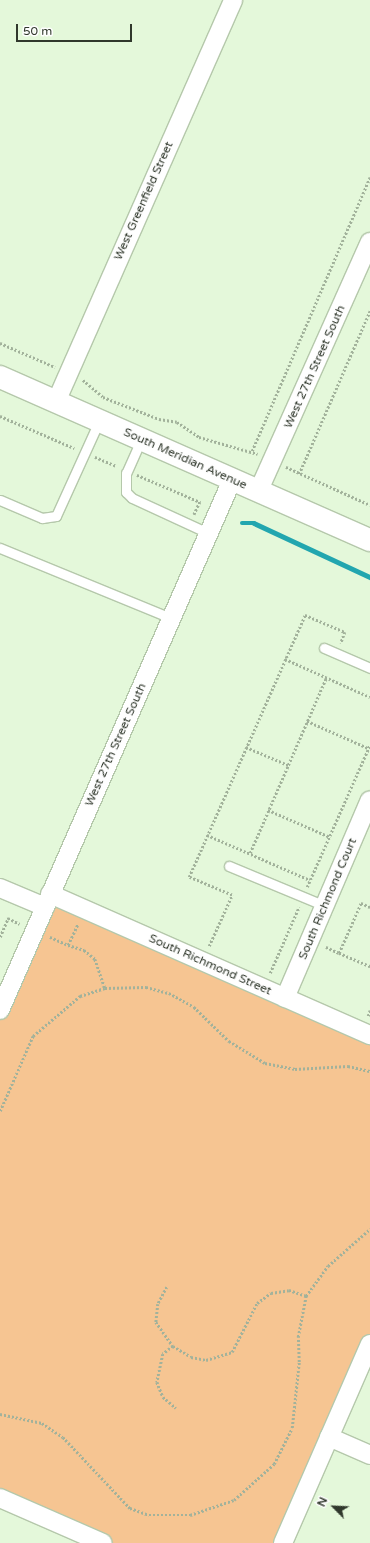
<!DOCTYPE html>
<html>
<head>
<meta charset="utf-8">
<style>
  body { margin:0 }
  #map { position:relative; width:370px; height:1543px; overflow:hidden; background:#e4f8da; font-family:"Varela Round",sans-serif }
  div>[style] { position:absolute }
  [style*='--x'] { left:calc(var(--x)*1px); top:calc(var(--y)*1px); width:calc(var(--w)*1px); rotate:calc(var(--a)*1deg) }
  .green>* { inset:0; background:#f6c592 }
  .stream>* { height:4.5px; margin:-2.25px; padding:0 2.25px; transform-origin:2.25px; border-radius:2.25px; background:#22a6af }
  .path>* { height:2.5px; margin-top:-1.25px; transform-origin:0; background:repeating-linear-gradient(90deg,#a2b29b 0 2px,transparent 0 4px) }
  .roads { filter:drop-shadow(1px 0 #b5c8ab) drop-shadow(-1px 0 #b5c8ab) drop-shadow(0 1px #b5c8ab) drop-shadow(0 -1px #b5c8ab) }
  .lane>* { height:9px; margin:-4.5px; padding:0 4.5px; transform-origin:4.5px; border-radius:4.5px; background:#fff }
  .street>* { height:18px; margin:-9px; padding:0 9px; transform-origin:9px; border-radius:9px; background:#fff }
  .secondary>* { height:22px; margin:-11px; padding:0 11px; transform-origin:11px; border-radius:11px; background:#fff }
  span { translate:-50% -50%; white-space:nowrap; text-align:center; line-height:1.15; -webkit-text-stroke:4px #fefefe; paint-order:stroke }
  .street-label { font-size:12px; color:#30382c }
  .north { position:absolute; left:314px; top:1487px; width:40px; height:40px; -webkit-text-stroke:3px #fefefe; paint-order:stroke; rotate:294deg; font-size:11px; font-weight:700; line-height:16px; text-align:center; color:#30382c }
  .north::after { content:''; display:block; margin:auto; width:14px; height:18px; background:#30382c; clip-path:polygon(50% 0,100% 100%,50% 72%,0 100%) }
  .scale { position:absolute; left:16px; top:24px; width:116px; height:18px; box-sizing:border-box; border:2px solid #30382c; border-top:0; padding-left:5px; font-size:12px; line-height:14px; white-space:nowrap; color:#30382c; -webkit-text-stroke:3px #fefefe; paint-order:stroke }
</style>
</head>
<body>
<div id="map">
  <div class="green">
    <i style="clip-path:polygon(50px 894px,370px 1035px,370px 1344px,283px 1543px,103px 1543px,0 1498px,0 1010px)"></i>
  </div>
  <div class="stream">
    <i style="--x:242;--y:523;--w:12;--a:0"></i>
    <i style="--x:254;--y:523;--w:128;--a:25"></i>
  </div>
  <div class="path">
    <i style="--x:0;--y:343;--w:60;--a:23.6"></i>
    <i style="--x:83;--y:380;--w:26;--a:40"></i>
    <i style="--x:103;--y:397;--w:60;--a:21.4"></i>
    <i style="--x:159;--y:419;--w:18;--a:9"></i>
    <i style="--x:177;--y:422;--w:27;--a:34"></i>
    <i style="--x:199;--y:437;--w:61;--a:16.1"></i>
    <i style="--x:0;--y:416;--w:81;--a:23.4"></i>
    <i style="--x:252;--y:451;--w:298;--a:-66.7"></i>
    <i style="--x:95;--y:457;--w:23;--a:23"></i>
    <i style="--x:286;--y:467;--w:92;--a:24.3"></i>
    <i style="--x:299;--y:474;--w:178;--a:-66.5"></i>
    <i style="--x:137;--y:475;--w:69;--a:23.2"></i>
    <i style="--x:200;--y:502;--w:14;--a:115"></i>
    <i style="--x:285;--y:659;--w:93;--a:24.1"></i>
    <i style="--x:307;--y:721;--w:67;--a:23.9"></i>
    <i style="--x:246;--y:747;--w:46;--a:23.2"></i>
    <i style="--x:268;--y:810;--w:68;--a:23.5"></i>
    <i style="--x:207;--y:835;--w:112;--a:23.6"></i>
    <i style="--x:250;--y:853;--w:191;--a:-66.5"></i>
    <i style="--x:307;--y:887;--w:155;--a:-66.1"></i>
    <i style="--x:0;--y:937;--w:21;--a:-67"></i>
    <i style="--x:8;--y:918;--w:13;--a:27"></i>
    <i style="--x:50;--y:937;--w:20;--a:24"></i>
    <i style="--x:68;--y:945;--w:23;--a:-65"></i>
    <i style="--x:68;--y:945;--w:17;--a:17"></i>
    <i style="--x:84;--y:950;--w:14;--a:39"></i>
    <i style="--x:95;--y:959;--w:31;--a:71"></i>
    <i style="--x:209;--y:946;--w:56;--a:-65.7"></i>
    <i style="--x:232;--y:895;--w:47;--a:-157.3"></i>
    <i style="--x:189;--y:877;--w:287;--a:-66.1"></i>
    <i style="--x:305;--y:615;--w:43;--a:23"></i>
    <i style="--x:345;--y:632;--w:12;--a:110"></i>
    <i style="--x:326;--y:947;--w:14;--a:25"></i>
    <i style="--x:339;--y:953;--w:55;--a:-66.3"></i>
    <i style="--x:361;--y:903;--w:10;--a:24"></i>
    <i style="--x:339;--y:953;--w:34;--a:23"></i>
    <i style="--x:270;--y:973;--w:72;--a:-66.3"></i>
    <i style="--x:368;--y:1016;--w:6;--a:-72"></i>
    <i style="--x:0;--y:1111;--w:82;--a:-66.3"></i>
    <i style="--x:33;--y:1036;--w:62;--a:-40.4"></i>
    <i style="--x:80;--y:996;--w:26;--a:-18"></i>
    <i style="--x:105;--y:988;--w:41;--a:-1.4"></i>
    <i style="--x:146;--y:987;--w:24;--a:15"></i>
    <i style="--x:169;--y:993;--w:29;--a:29"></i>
    <i style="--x:194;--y:1007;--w:49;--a:44.2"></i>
    <i style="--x:229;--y:1041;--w:42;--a:31.4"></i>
    <i style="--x:265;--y:1063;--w:31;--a:11"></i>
    <i style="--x:295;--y:1069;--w:53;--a:-3.2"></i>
    <i style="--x:348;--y:1066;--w:23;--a:13"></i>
    <i style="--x:167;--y:1287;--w:19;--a:118"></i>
    <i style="--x:158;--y:1304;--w:18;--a:96"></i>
    <i style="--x:156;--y:1322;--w:29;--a:55"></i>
    <i style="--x:173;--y:1346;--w:21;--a:31"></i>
    <i style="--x:191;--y:1357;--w:15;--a:11"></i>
    <i style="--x:206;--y:1360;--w:27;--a:-17"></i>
    <i style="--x:232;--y:1352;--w:55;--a:-63"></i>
    <i style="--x:257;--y:1303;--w:17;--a:-36"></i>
    <i style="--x:271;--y:1293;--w:18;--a:-9"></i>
    <i style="--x:289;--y:1290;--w:18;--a:19"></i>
    <i style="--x:173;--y:1346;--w:13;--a:141"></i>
    <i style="--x:163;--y:1354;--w:29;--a:102"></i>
    <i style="--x:157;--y:1382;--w:16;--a:68"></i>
    <i style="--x:163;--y:1397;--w:17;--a:40"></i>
    <i style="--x:0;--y:1414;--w:43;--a:12.1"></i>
    <i style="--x:42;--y:1423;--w:25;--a:34"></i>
    <i style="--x:63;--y:1437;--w:98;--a:46.7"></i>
    <i style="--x:130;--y:1508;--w:20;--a:20"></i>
    <i style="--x:149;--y:1515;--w:41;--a:0"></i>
    <i style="--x:190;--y:1515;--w:46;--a:-18.8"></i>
    <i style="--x:234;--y:1500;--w:54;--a:-42"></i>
    <i style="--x:274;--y:1464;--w:40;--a:-63.4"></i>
    <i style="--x:292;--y:1428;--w:66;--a:-83.9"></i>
    <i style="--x:299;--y:1362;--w:25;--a:-92"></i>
    <i style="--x:298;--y:1337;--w:42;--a:-79"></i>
    <i style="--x:306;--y:1296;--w:37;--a:-54"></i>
    <i style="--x:328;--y:1266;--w:56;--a:-41.4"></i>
  </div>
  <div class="roads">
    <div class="lane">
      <i style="--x:141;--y:440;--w:36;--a:114"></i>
      <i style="--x:126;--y:473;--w:19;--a:90"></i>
      <i style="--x:126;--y:492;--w:8;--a:45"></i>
      <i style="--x:132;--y:498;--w:84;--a:24.7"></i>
      <i style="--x:0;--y:500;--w:46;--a:23.2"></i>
      <i style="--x:42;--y:518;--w:14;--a:-8"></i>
      <i style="--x:56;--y:516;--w:104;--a:-65.6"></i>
      <i style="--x:0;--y:548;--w:185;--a:22.3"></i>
      <i style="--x:324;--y:648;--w:50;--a:23.5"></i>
      <i style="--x:229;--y:866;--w:104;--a:22.6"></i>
    </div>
    <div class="street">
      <i style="--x:56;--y:402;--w:439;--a:-66.2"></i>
      <i style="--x:258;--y:492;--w:274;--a:-65.9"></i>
      <i style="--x:0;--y:888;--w:49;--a:22.9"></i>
      <i style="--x:50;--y:894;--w:350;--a:23.8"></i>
      <i style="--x:285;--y:998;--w:215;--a:-66.8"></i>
      <i style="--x:0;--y:1010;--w:579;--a:-66.36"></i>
      <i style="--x:329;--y:1437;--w:45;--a:23.7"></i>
      <i style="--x:0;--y:1498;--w:112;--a:23.6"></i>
      <i style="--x:283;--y:1543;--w:217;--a:-66.4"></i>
    </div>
    <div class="secondary">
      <i style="--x:0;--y:377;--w:404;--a:23.8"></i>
    </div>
  </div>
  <div class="street-label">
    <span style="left:144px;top:201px;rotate:-66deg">West Greenfield Street</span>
    <span style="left:315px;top:367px;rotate:-66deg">West 27th Street South</span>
    <span style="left:185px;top:459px;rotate:24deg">South Meridian Avenue</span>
    <span style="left:116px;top:745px;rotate:-66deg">West 27th Street South</span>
    <span style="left:328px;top:899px;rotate:-67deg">South Richmond Court</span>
    <span style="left:210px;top:965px;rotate:24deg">South Richmond Street</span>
  </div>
  <div class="north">N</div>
  <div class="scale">50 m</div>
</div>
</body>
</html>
